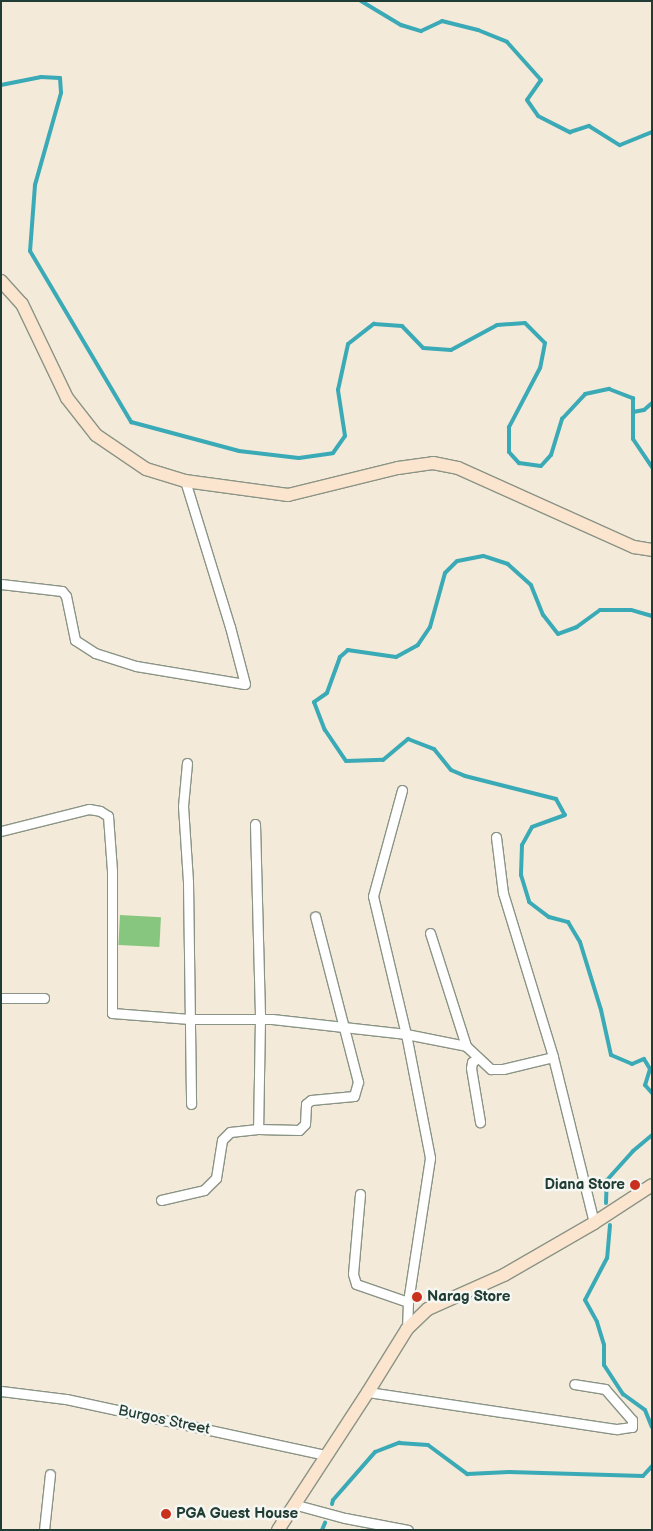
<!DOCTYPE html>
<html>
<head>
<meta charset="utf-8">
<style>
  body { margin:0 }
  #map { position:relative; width:653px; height:1531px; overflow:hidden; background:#f4ead9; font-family:"Balsamiq Sans",sans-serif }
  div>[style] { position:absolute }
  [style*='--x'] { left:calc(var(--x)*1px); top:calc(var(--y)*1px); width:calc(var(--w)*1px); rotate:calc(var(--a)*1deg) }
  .green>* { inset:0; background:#86c67e; transform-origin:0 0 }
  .stream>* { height:4px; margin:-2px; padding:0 2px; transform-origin:2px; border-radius:2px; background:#3aaab7 }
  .roads { filter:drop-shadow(1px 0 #8a9486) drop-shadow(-1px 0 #8a9486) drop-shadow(0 1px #8a9486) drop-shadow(0 -1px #8a9486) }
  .street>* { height:9px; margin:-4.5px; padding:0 4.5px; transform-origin:4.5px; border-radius:4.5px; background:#fff }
  .secondary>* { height:12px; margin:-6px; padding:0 6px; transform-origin:6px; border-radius:6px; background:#fce5cf }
  .dots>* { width:14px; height:14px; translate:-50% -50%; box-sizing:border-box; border:2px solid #f6f6f2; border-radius:50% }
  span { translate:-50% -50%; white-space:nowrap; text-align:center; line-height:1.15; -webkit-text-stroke:5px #f6f6f2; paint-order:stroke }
  .poi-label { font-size:15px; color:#1f3d34; font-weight:700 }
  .right { translate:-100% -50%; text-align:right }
  .left { translate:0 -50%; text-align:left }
  .street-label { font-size:15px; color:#1f3d34 }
  .frame { position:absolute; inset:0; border:2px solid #1f3d34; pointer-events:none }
</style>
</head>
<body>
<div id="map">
  <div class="green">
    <i style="left:120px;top:915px;width:41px;height:30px;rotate:3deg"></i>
  </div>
  <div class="stream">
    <i style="--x:361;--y:1;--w:47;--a:31"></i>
    <i style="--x:401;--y:25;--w:21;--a:17"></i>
    <i style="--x:421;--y:31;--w:23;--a:-25"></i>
    <i style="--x:442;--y:21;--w:37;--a:14"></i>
    <i style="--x:478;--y:30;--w:31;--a:22"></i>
    <i style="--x:507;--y:42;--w:51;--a:48.2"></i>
    <i style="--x:541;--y:80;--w:24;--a:125"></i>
    <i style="--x:527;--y:100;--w:19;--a:55"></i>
    <i style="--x:538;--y:116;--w:36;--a:27"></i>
    <i style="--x:570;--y:132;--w:20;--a:-18"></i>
    <i style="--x:589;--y:126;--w:36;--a:32"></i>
    <i style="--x:620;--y:145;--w:35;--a:-22"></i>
    <i style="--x:1;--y:85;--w:41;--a:-11.3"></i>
    <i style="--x:41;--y:77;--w:19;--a:3"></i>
    <i style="--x:60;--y:78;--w:15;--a:86"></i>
    <i style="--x:61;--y:93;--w:96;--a:105.8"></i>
    <i style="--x:35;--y:185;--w:66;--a:94.3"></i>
    <i style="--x:30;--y:251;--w:199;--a:59.4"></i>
    <i style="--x:131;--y:422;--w:112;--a:15"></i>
    <i style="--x:239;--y:451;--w:60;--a:6.7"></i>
    <i style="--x:299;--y:458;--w:34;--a:-8"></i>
    <i style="--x:333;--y:453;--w:21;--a:-55"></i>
    <i style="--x:345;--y:436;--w:47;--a:-98.7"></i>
    <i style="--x:338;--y:390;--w:47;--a:-77.7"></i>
    <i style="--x:348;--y:344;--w:33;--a:-38"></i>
    <i style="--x:374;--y:324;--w:28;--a:4"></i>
    <i style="--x:402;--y:326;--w:30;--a:46"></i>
    <i style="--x:423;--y:348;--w:28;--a:4"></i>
    <i style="--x:451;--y:350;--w:52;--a:-28.5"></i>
    <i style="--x:497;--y:325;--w:28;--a:-4"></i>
    <i style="--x:525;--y:323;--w:28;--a:45"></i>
    <i style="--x:545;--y:343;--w:25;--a:101"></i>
    <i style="--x:540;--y:368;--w:67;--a:117.7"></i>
    <i style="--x:509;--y:427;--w:25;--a:90"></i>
    <i style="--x:509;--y:452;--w:15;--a:48"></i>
    <i style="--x:519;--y:463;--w:22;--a:8"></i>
    <i style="--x:541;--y:466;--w:15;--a:-48"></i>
    <i style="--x:551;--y:455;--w:38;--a:-73"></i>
    <i style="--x:562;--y:419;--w:34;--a:-47"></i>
    <i style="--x:585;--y:394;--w:25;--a:-12"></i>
    <i style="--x:609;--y:389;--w:26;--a:21"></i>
    <i style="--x:633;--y:398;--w:41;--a:90"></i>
    <i style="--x:633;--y:439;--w:34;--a:56"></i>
    <i style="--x:633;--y:412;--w:11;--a:-10"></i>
    <i style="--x:644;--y:410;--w:11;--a:-41"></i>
    <i style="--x:652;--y:616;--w:22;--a:-164"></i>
    <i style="--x:631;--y:610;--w:31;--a:180"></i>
    <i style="--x:600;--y:610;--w:29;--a:144"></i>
    <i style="--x:577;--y:627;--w:20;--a:160"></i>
    <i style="--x:558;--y:634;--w:24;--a:-128"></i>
    <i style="--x:543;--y:615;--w:32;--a:-112"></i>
    <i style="--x:531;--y:585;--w:31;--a:-138"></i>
    <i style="--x:508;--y:564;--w:26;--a:-162"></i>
    <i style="--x:483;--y:556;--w:26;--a:169"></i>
    <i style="--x:457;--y:561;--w:17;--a:135"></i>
    <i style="--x:445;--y:573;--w:56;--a:105.5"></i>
    <i style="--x:430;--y:627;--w:22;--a:124"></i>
    <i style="--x:418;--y:645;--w:25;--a:151"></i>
    <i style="--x:396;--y:657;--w:49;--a:-171.7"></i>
    <i style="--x:348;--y:650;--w:11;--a:139"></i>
    <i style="--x:340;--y:657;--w:38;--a:110"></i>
    <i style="--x:327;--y:693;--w:16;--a:145"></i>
    <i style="--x:314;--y:702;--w:30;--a:69"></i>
    <i style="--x:325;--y:730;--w:37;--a:56"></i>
    <i style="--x:346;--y:761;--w:37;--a:-2"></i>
    <i style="--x:383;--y:760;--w:33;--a:-40"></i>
    <i style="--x:408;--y:739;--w:28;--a:21"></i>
    <i style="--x:434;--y:749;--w:27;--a:51"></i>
    <i style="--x:451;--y:770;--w:15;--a:23"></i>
    <i style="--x:465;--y:776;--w:94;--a:14.2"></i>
    <i style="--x:556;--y:799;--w:18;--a:61"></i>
    <i style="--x:565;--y:815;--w:35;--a:160"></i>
    <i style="--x:532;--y:827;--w:21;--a:119"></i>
    <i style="--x:522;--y:845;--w:30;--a:92"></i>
    <i style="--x:521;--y:875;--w:28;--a:73"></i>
    <i style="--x:529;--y:902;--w:25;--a:37"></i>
    <i style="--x:549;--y:917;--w:20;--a:15"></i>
    <i style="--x:568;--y:922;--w:23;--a:59"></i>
    <i style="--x:580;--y:942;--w:71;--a:72.8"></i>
    <i style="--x:601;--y:1010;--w:46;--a:77.5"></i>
    <i style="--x:611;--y:1055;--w:23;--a:23"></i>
    <i style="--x:632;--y:1064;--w:13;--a:-23"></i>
    <i style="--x:644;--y:1059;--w:12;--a:59"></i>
    <i style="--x:650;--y:1069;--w:17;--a:107"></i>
    <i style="--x:645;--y:1085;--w:11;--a:49"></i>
    <i style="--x:606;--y:1203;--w:23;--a:-88"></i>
    <i style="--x:607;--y:1180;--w:39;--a:-48"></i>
    <i style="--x:633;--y:1151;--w:25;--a:-40"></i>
    <i style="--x:610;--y:1225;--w:33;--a:95"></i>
    <i style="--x:607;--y:1258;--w:47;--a:117.6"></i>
    <i style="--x:585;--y:1300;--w:25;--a:61"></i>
    <i style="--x:597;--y:1322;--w:24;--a:73"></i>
    <i style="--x:604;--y:1345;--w:20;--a:90"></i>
    <i style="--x:604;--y:1365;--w:35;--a:57"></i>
    <i style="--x:623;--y:1394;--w:27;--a:36"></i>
    <i style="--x:645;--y:1410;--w:18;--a:68"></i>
    <i style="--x:332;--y:1504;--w:4;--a:-76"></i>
    <i style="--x:333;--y:1500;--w:64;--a:-48.8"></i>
    <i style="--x:375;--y:1452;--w:26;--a:-21"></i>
    <i style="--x:399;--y:1443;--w:29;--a:4"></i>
    <i style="--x:428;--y:1445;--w:49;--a:36.6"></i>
    <i style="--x:467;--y:1474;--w:42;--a:-2.7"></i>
    <i style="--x:509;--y:1472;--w:134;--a:1.7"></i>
    <i style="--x:643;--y:1476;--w:13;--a:-48"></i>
    <i style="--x:322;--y:1530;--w:8;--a:-67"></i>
  </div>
  <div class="roads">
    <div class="street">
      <i style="--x:1;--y:584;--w:61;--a:6.5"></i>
      <i style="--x:62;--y:591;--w:6;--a:51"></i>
      <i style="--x:66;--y:596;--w:45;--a:78.4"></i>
      <i style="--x:75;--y:640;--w:24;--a:33"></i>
      <i style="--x:95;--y:653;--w:43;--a:17.6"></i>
      <i style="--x:136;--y:666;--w:110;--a:9.4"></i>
      <i style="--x:245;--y:684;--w:59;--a:-104.7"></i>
      <i style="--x:230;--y:627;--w:153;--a:-107.1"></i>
      <i style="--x:187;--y:763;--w:43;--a:95.3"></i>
      <i style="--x:183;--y:806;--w:76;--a:86.2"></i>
      <i style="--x:188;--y:882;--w:222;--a:89.2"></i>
      <i style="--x:402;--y:790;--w:110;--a:105.3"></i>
      <i style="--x:373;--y:896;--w:142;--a:76.6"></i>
      <i style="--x:406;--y:1034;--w:126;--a:79"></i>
      <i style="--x:430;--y:1158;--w:146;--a:98.7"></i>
      <i style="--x:408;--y:1302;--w:27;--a:92"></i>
      <i style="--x:255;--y:824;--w:195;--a:88.5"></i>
      <i style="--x:260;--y:1019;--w:110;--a:91"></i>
      <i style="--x:1;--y:831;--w:91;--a:-14"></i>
      <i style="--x:89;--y:809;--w:11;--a:10"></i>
      <i style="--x:100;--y:811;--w:9;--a:32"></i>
      <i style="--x:108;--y:816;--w:55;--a:85.8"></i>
      <i style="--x:112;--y:871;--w:142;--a:90"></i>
      <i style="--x:112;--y:1013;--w:78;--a:4.4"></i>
      <i style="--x:190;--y:1019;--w:82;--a:0"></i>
      <i style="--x:272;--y:1019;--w:135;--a:6.4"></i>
      <i style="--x:406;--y:1034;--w:61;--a:11.3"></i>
      <i style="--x:466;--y:1046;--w:34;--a:43"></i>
      <i style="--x:491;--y:1069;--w:12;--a:0"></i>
      <i style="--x:503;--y:1069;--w:51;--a:-13.5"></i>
      <i style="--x:496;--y:837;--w:56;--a:82.9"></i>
      <i style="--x:503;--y:893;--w:171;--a:73"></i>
      <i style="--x:553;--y:1057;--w:171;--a:76.1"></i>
      <i style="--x:430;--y:933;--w:119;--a:72.3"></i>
      <i style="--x:1;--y:998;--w:43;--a:0"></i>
      <i style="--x:478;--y:1058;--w:7;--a:146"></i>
      <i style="--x:472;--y:1062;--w:6;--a:99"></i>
      <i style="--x:471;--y:1068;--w:55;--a:80.5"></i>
      <i style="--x:360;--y:1194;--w:80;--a:95"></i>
      <i style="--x:353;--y:1274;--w:10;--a:73"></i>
      <i style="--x:356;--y:1284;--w:55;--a:19.1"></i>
      <i style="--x:161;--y:1200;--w:44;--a:-13.1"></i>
      <i style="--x:204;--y:1190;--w:17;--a:-45"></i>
      <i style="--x:216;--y:1178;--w:38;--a:-81"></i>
      <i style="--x:222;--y:1140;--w:11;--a:-45"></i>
      <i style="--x:230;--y:1132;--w:28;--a:-6"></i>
      <i style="--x:258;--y:1129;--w:41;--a:1.4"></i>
      <i style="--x:299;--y:1130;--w:8;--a:-45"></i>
      <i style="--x:305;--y:1124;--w:20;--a:-87"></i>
      <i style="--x:306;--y:1104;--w:6;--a:-39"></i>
      <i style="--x:311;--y:1100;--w:43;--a:-5.3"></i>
      <i style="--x:354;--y:1096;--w:15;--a:-74"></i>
      <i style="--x:358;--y:1082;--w:171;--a:-104.5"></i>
      <i style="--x:1;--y:1391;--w:65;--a:7"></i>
      <i style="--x:66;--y:1399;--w:266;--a:12.2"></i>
      <i style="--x:368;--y:1392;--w:252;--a:8.5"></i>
      <i style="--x:617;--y:1429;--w:15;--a:-8"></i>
      <i style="--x:632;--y:1427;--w:7;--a:-90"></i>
      <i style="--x:632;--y:1420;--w:41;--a:-131.1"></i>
      <i style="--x:605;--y:1389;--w:31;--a:-171"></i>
      <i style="--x:293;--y:1504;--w:54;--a:15.1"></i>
      <i style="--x:345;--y:1518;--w:64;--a:10.8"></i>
      <i style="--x:44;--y:1530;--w:56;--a:-83.9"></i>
    </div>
    <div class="secondary">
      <i style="--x:1;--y:281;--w:31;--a:48"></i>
      <i style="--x:22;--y:304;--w:104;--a:64.4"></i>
      <i style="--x:67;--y:398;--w:47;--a:51.9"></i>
      <i style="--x:96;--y:435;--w:60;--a:34.2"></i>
      <i style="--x:146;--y:469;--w:41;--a:17.1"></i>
      <i style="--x:185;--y:481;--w:104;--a:7.7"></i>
      <i style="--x:288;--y:495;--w:113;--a:-13.8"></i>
      <i style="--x:398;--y:468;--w:35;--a:-8"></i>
      <i style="--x:433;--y:463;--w:25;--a:11"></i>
      <i style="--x:458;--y:468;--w:193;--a:24.2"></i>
      <i style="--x:634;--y:547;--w:18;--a:9"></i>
      <i style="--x:278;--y:1530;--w:165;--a:-56.9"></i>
      <i style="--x:368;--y:1392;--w:74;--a:-58.2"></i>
      <i style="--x:407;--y:1329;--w:29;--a:-44"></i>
      <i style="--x:428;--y:1309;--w:83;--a:-24.1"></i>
      <i style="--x:504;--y:1275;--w:104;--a:-30"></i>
      <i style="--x:594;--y:1223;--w:69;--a:-33.2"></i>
    </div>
  </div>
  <div class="dots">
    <i style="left:635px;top:1185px;background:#c8321e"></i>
    <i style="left:417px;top:1297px;background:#c8321e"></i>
    <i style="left:166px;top:1514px;background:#c8321e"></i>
  </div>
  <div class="poi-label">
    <span class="right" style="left:625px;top:1185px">Diana Store</span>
    <span class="left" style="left:427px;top:1297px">Narag Store</span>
    <span class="left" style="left:176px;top:1514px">PGA Guest House</span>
  </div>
  <div class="street-label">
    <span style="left:164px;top:1420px;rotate:12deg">Burgos Street</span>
  </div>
  <div class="frame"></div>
</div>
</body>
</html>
